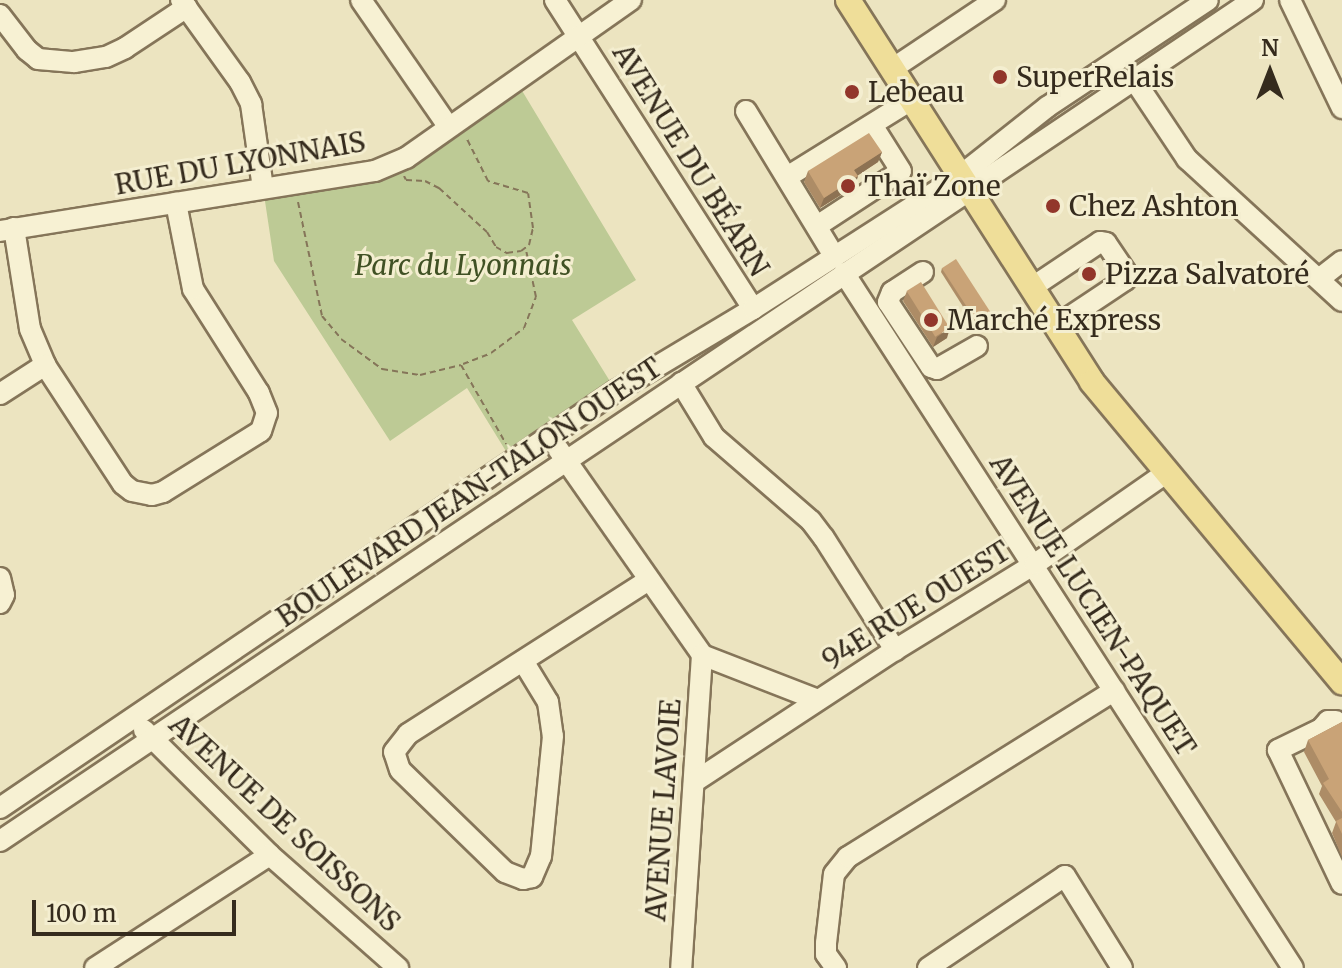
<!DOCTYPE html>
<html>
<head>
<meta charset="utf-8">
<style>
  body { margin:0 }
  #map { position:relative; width:1342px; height:968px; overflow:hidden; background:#ece4c0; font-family:Merriweather,serif }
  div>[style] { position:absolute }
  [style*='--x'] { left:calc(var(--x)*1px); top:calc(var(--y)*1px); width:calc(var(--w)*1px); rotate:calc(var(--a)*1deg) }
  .green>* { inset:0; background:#bdca95 }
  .path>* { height:2px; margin-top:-1px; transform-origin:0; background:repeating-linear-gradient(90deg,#857559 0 6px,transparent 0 10px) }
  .roads { filter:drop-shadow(2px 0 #857559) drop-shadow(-2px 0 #857559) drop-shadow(0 2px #857559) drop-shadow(0 -2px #857559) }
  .minor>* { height:20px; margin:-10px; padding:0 10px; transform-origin:10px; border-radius:10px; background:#f7f1d3 }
  .major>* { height:24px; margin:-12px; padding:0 12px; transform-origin:12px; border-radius:12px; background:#efde99 }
  .wall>* { inset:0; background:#ad8c66 }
  .shaded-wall>* { inset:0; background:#8d7253 }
  .building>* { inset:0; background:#c9a377; transform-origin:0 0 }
  .dots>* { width:22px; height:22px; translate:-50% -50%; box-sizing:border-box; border:4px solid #f4eed0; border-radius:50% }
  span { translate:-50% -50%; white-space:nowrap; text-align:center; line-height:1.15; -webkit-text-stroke:6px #f4eed0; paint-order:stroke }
  .poi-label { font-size:28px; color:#352b1d }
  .left { translate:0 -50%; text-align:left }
  .street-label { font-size:28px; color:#352b1d }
  .park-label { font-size:28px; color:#405124; font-style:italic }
  .north { position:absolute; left:1230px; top:32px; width:80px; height:80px; -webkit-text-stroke:6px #f4eed0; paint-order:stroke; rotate:0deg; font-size:22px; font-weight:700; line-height:32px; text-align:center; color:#352b1d }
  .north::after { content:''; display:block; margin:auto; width:28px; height:36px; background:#352b1d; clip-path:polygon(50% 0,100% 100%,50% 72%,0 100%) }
  .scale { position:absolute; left:32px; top:900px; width:204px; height:36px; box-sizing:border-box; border:4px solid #352b1d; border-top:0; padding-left:10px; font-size:24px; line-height:28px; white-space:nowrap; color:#352b1d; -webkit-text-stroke:6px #f4eed0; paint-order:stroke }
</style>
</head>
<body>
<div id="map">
  <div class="green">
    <i style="clip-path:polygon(515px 79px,636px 280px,572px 320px,616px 391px,512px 461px,467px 388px,390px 441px,274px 261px,263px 188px,375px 171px)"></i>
  </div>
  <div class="path">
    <i style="--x:404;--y:176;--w:4;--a:63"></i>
    <i style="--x:406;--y:180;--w:19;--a:3"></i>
    <i style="--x:425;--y:181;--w:16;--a:27"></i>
    <i style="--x:439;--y:188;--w:65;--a:42.5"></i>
    <i style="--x:487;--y:232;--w:17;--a:59"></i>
    <i style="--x:496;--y:247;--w:13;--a:29"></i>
    <i style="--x:507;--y:253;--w:14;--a:-8"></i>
    <i style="--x:521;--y:251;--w:10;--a:-37"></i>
    <i style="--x:529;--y:245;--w:17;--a:-77"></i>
    <i style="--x:533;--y:228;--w:35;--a:-98"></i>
    <i style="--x:528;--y:193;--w:42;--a:-163.3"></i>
    <i style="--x:488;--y:181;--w:47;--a:-116.6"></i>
    <i style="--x:298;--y:202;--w:116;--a:78.1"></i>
    <i style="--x:322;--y:316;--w:30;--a:50"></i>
    <i style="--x:341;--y:339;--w:51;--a:36.2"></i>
    <i style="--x:382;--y:369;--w:38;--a:9"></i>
    <i style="--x:420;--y:375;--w:42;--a:-13.7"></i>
    <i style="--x:461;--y:365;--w:91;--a:60.3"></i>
    <i style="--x:463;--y:364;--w:30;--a:-21"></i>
    <i style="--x:491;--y:353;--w:41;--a:-37.1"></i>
    <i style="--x:524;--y:328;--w:33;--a:-69"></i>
    <i style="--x:536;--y:297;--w:48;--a:-102"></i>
  </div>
  <div class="roads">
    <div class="minor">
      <i style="--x:181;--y:0;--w:101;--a:54.3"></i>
      <i style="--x:240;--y:82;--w:25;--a:63"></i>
      <i style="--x:251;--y:104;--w:85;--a:81.9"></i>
      <i style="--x:361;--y:0;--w:153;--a:55.4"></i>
      <i style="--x:555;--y:0;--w:367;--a:57.3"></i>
      <i style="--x:1290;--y:0;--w:120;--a:64.3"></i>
      <i style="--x:0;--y:15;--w:44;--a:52.4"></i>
      <i style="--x:27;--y:50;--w:14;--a:39"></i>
      <i style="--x:38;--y:59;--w:36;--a:5"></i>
      <i style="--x:74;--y:62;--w:32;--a:-9"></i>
      <i style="--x:106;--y:57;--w:21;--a:-25"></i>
      <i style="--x:125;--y:48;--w:74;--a:-33.5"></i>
      <i style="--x:892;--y:69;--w:124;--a:-33.8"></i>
      <i style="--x:1135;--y:81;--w:94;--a:56.3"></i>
      <i style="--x:1187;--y:159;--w:210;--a:42.5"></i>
      <i style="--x:746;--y:111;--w:170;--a:58.7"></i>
      <i style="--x:787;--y:177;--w:146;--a:-31.8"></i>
      <i style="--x:817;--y:226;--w:100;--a:-33.2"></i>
      <i style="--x:901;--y:171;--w:54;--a:-122.2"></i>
      <i style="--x:14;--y:228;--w:102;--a:81"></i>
      <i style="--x:30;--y:329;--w:39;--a:67"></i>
      <i style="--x:45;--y:365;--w:142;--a:56.8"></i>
      <i style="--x:123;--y:484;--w:11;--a:38"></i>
      <i style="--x:132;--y:491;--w:20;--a:11"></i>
      <i style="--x:152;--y:495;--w:11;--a:-15"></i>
      <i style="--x:163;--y:492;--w:115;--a:-31.9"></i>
      <i style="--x:261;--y:431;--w:19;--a:-72"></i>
      <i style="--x:267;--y:413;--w:22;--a:-112"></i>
      <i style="--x:259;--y:393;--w:123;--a:-122.4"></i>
      <i style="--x:193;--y:289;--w:88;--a:-101.2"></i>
      <i style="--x:0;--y:231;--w:380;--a:-9.1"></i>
      <i style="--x:375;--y:171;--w:34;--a:-23"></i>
      <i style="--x:406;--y:158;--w:275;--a:-35.1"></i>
      <i style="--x:923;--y:272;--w:37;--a:147"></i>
      <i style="--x:892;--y:292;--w:11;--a:112"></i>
      <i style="--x:888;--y:302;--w:78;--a:56.5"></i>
      <i style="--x:931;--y:367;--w:6;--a:18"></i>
      <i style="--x:937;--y:369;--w:46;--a:-29.9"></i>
      <i style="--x:844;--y:273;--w:827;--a:57.14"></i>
      <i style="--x:1319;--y:279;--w:29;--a:-38"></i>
      <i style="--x:1031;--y:288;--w:83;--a:-33.7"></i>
      <i style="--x:1100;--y:242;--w:6;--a:9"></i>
      <i style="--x:1106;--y:243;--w:36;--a:56"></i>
      <i style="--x:1126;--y:273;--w:7;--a:98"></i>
      <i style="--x:1125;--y:280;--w:83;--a:146.3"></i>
      <i style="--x:681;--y:383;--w:63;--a:58.6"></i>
      <i style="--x:714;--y:437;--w:128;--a:40.9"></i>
      <i style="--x:811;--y:521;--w:21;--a:53"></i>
      <i style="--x:824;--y:538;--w:133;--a:57.6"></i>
      <i style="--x:0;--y:394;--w:54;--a:-32.8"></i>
      <i style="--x:558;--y:449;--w:251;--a:55"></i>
      <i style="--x:702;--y:655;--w:314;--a:93.8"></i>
      <i style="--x:0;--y:578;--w:17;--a:77"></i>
      <i style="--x:4;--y:595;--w:9;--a:117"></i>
      <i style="--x:702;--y:655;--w:124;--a:21.2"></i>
      <i style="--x:523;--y:661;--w:48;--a:58.6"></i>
      <i style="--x:548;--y:702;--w:34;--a:82"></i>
      <i style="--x:553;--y:736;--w:121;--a:95.7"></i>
      <i style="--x:541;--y:856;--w:23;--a:113"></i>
      <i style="--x:532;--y:877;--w:9;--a:167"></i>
      <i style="--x:523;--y:879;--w:19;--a:-159"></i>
      <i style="--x:505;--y:872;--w:146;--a:-135.8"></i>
      <i style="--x:400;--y:770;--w:19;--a:-108"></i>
      <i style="--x:394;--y:752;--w:23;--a:-52"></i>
      <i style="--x:408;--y:734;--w:286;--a:-32.6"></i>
      <i style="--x:1336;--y:721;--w:8;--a:180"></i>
      <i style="--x:1328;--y:721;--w:11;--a:131"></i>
      <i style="--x:1321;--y:729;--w:48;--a:154"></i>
      <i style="--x:1278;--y:750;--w:148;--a:64.5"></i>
      <i style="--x:144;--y:730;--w:177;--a:44.8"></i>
      <i style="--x:270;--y:855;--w:171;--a:41.4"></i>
      <i style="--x:694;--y:782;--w:240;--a:-33.3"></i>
      <i style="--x:895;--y:650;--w:164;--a:-31.6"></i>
      <i style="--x:1035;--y:564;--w:160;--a:-34.8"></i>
      <i style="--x:0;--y:808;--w:744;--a:-34.1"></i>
      <i style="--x:616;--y:391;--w:160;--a:-30.9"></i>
      <i style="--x:753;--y:309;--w:246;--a:-32.7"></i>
      <i style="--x:960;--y:176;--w:111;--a:-38.4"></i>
      <i style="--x:1047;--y:107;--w:193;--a:-33.6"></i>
      <i style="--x:0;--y:841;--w:1509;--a:-33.87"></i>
      <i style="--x:95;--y:968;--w:208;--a:-32.9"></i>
      <i style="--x:836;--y:968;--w:17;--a:-126"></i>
      <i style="--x:826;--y:954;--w:11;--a:-90"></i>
      <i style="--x:826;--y:943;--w:69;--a:-83.4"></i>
      <i style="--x:834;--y:874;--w:22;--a:-51"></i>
      <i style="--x:848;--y:857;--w:314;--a:-32"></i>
      <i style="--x:928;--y:968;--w:165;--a:-33.9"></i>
      <i style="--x:1065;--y:876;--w:108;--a:58.2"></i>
    </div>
    <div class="major">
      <i style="--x:848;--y:0;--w:453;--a:57.4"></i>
      <i style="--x:1092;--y:382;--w:391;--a:50.2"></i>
    </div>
  </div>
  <div class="wall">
    <i style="clip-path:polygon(882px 152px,878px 162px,858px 175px,855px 186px,820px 208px,804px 182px,808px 171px)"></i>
    <i style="clip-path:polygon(942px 268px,991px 318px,976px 327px,941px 272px)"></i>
    <i style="clip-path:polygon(907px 291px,947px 338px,933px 347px,903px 301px)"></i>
    <i style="clip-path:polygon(1342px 722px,1342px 857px,1332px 833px,1336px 822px,1319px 794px,1322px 786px,1304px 752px,1308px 740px)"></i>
  </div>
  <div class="shaded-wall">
    <i style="clip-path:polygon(882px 152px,878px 162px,851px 180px,854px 170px)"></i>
    <i style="clip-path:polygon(858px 176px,855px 186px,820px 208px,824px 198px)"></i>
    <i style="clip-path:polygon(992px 315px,991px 318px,976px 327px,978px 324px)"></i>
    <i style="clip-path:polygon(950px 328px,947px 338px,933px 347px,937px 337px)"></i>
  </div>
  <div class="building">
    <i style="clip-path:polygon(869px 133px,882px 152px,854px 170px,858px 176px,824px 198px,808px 171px)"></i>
    <i style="left:956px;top:259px;width:67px;height:17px;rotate:57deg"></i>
    <i style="left:921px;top:282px;width:54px;height:17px;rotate:58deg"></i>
    <i style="clip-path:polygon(1342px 722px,1342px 812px,1323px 783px,1329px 779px,1308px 740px)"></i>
    <i style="clip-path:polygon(1342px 818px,1342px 834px,1336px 821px)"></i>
  </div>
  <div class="dots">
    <i style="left:1000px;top:77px;background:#92362b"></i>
    <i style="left:852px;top:92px;background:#92362b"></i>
    <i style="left:848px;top:186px;background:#92362b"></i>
    <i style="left:1053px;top:206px;background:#92362b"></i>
    <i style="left:1089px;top:274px;background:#92362b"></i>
    <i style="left:931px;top:320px;background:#92362b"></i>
  </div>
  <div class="poi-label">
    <span class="left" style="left:1016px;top:77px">SuperRelais</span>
    <span class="left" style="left:868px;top:92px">Lebeau</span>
    <span class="left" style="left:864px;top:186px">Thaï Zone</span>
    <span class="left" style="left:1069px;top:206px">Chez Ashton</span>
    <span class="left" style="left:1105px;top:274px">Pizza Salvatoré</span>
    <span class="left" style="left:947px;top:320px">Marché Express</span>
  </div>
  <div class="street-label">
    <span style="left:691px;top:160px;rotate:58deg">AVENUE DU BÉARN</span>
    <span style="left:240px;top:163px;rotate:-10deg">RUE DU LYONNAIS</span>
    <span style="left:469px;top:492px;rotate:-34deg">BOULEVARD JEAN-TALON OUEST</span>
    <span style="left:916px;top:605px;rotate:-32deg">94E RUE OUEST</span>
    <span style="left:1093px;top:605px;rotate:57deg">AVENUE LUCIEN-PAQUET</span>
    <span style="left:663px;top:810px;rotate:-86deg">AVENUE LAVOIE</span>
    <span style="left:285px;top:823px;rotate:43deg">AVENUE DE SOISSONS</span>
  </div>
  <div class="park-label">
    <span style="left:463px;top:265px">Parc du Lyonnais</span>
  </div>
  <div class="north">N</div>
  <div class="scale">100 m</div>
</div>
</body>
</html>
